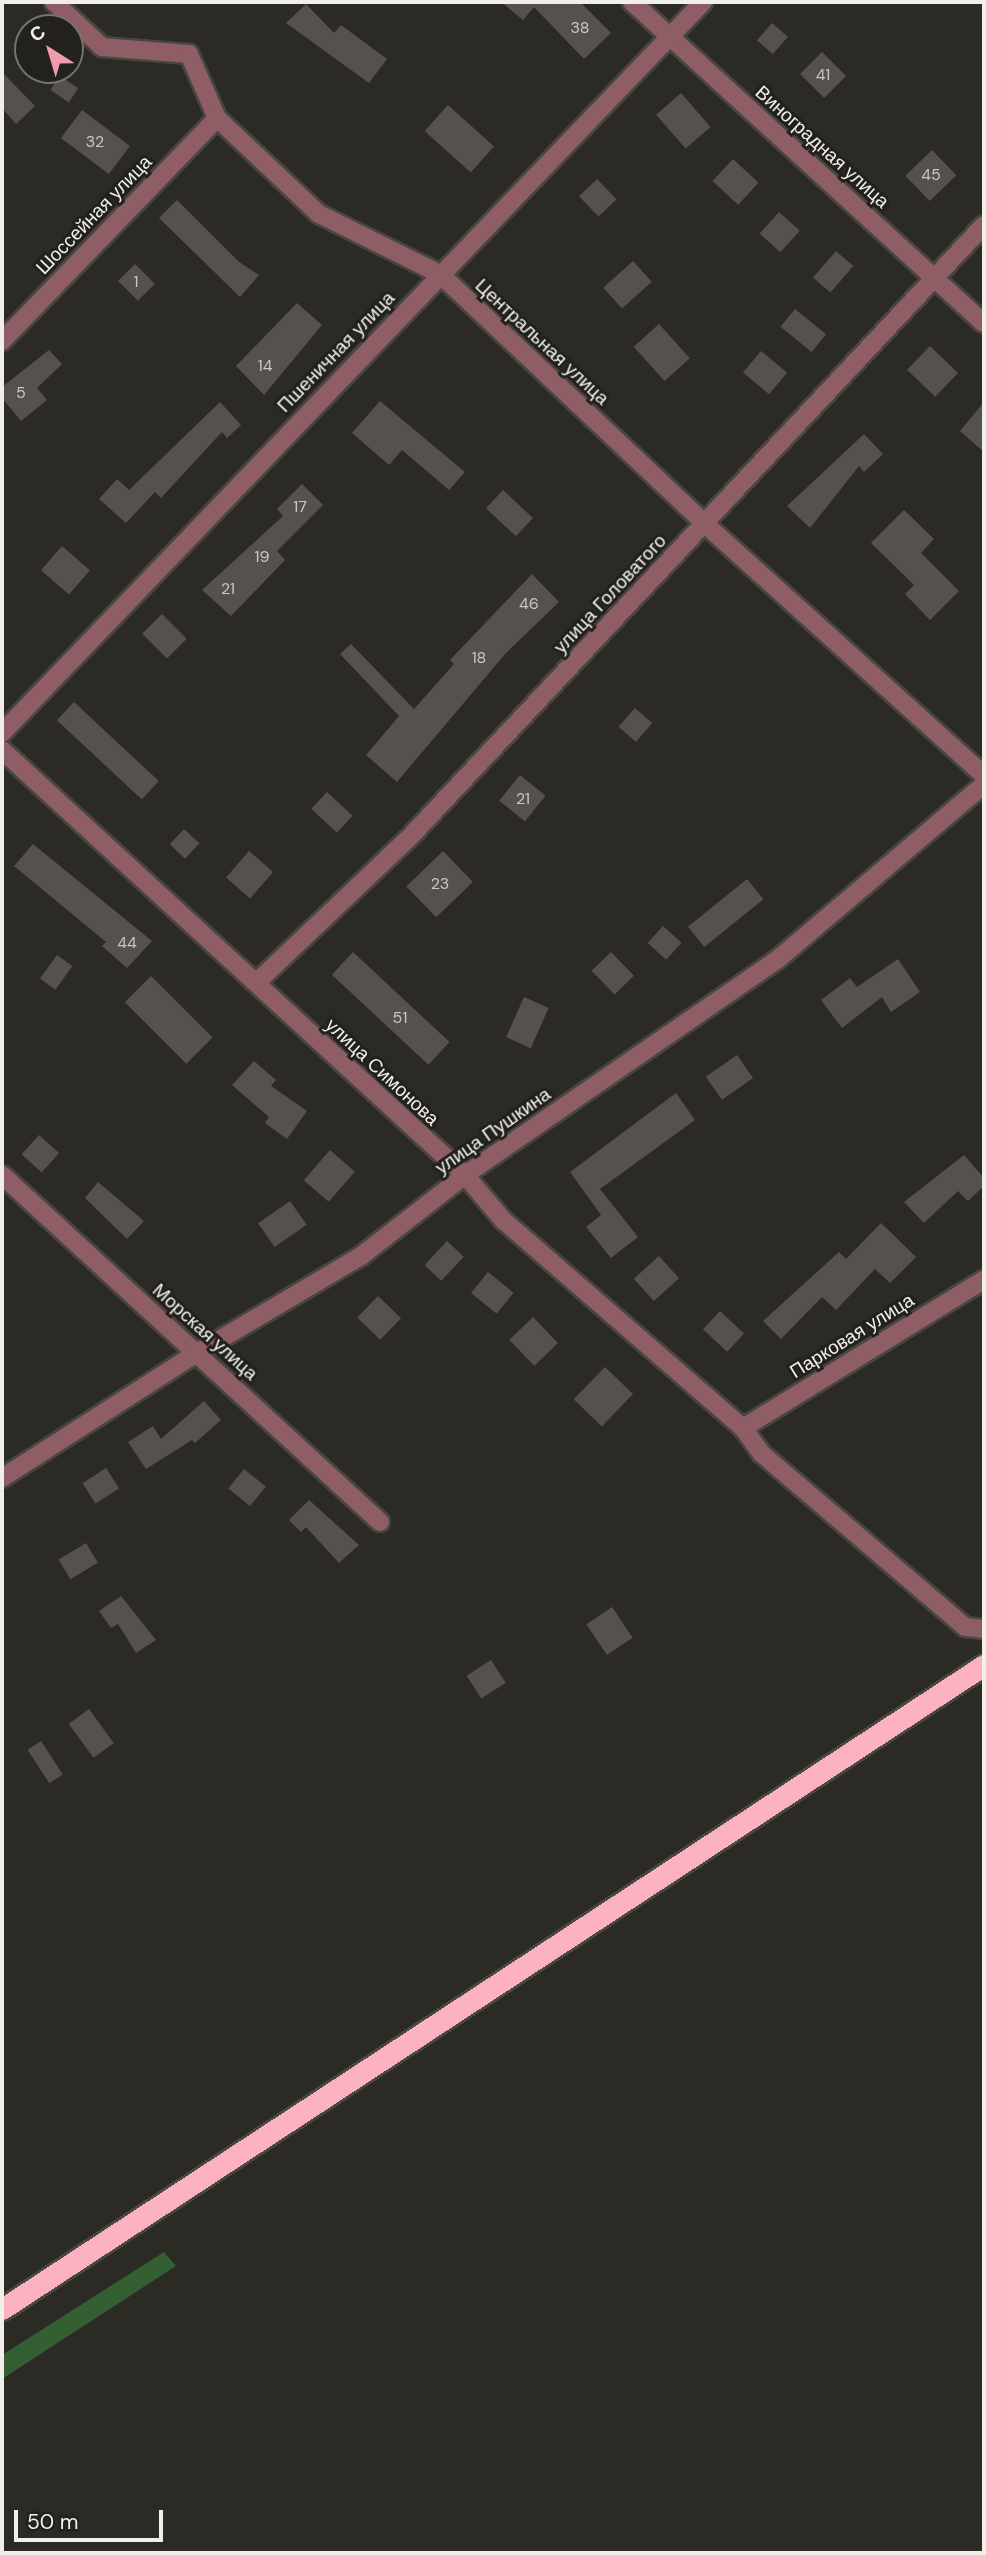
<!DOCTYPE html>
<html>
<head>
<meta charset="utf-8">
<style>
  body { margin:0 }
  #map { position:relative; width:986px; height:2555px; overflow:hidden; background:#2c2a25; font-family:"DM Sans",sans-serif }
  div>[style] { position:absolute }
  [style*='--x'] { left:calc(var(--x)*1px); top:calc(var(--y)*1px); width:calc(var(--w)*1px); rotate:calc(var(--a)*1deg) }
  .forest>* { inset:0; background:#335f32 }
  .building>* { inset:0; background:#56514d; transform-origin:0 0 }
  .roads { filter:drop-shadow(2px 0 #474641) drop-shadow(-2px 0 #474641) drop-shadow(0 2px #474641) drop-shadow(0 -2px #474641) }
  .minor>* { height:18px; margin:-9px; padding:0 9px; transform-origin:9px; border-radius:9px; background:#8e5d66 }
  .highway>* { height:21px; margin:-10.5px; padding:0 10.5px; transform-origin:10.5px; border-radius:10.5px; background:#fbb1bf }
  span { translate:-50% -50%; white-space:nowrap; text-align:center; line-height:1.15; -webkit-text-stroke:6px #23211c; paint-order:stroke }
  .number-label { font-size:16px; color:#cac8c4 }
  .number-label span { -webkit-text-stroke-width:0 }
  .street-label { font-size:19px; color:#f0efec }
  .frame { position:absolute; inset:0; border:4px solid #f0efec; pointer-events:none }
  .north { position:absolute; left:14px; top:14px; width:70px; height:70px; box-sizing:border-box; background:#23211c; border:2px solid #75736f; border-radius:50%; rotate:323deg; font-size:19px; font-weight:700; line-height:28px; text-align:center; color:#f0efec }
  .north::after { content:''; display:block; margin:auto; width:24px; height:32px; background:#f29aaf; clip-path:polygon(50% 0,100% 100%,50% 72%,0 100%) }
  .scale { position:absolute; left:14px; top:2510px; width:149px; height:32px; box-sizing:border-box; border:4px solid #f0efec; border-top:0; padding-left:9px; font-size:21px; line-height:24px; white-space:nowrap; color:#f0efec; -webkit-text-stroke:5px #23211c; paint-order:stroke }
</style>
</head>
<body>
<div id="map">
  <div class="forest">
    <i style="clip-path:polygon(164px 2252px,176px 2266px,2px 2379px,2px 2355px)"></i>
  </div>
  <div class="building">
    <i style="clip-path:polygon(501px 2px,580px 2px,611px 33px,584px 59px,534px 7px,523px 20px)"></i>
    <i style="clip-path:polygon(306px 4px,334px 33px,341px 25px,387px 59px,369px 83px,286px 23px)"></i>
    <i style="left:772px;top:23px;width:21px;height:23px;rotate:41deg"></i>
    <i style="left:822px;top:52px;width:34px;height:31px;rotate:45deg"></i>
    <i style="clip-path:polygon(2px 72px,35px 106px,16px 124px,2px 108px)"></i>
    <i style="left:60px;top:76px;width:22px;height:17px;rotate:34deg"></i>
    <i style="left:681px;top:93px;width:45px;height:33px;rotate:49deg"></i>
    <i style="left:448px;top:105px;width:62px;height:35px;rotate:42deg"></i>
    <i style="left:82px;top:110px;width:60px;height:35px;rotate:37deg"></i>
    <i style="left:932px;top:150px;width:35px;height:37px;rotate:46deg"></i>
    <i style="left:733px;top:159px;width:35px;height:30px;rotate:43deg"></i>
    <i style="left:597px;top:179px;width:28px;height:25px;rotate:46deg"></i>
    <i style="clip-path:polygon(177px 200px,239px 262px,259px 275px,240px 297px,159px 218px)"></i>
    <i style="left:779px;top:212px;width:28px;height:29px;rotate:42deg"></i>
    <i style="left:836px;top:251px;width:23px;height:35px;rotate:41deg"></i>
    <i style="left:633px;top:261px;width:28px;height:40px;rotate:48deg"></i>
    <i style="left:135px;top:264px;width:28px;height:24px;rotate:45deg"></i>
    <i style="clip-path:polygon(297px 303px,322px 325px,264px 395px,236px 366px)"></i>
    <i style="left:795px;top:309px;width:40px;height:23px;rotate:39deg"></i>
    <i style="left:659px;top:324px;width:46px;height:34px;rotate:48deg"></i>
    <i style="left:930px;top:346px;width:39px;height:33px;rotate:44deg"></i>
    <i style="clip-path:polygon(49px 350px,62px 364px,37px 388px,47px 400px,21px 421px,2px 398px,2px 387px)"></i>
    <i style="left:761px;top:351px;width:34px;height:28px;rotate:40deg"></i>
    <i style="clip-path:polygon(380px 401px,465px 472px,449px 490px,402px 450px,389px 465px,352px 433px)"></i>
    <i style="clip-path:polygon(220px 402px,241px 425px,227px 438px,222px 432px,161px 498px,155px 492px,126px 523px,99px 499px,117px 479px,129px 490px)"></i>
    <i style="clip-path:polygon(984px 402px,984px 452px,960px 431px)"></i>
    <i style="clip-path:polygon(864px 434px,883px 454px,864px 472px,859px 466px,810px 528px,787px 506px)"></i>
    <i style="clip-path:polygon(302px 484px,323px 505px,277px 551px,285px 560px,231px 616px,202px 590px,283px 516px,277px 509px)"></i>
    <i style="left:503px;top:490px;width:41px;height:25px;rotate:43deg"></i>
    <i style="clip-path:polygon(904px 510px,934px 539px,921px 553px,959px 591px,930px 620px,905px 594px,914px 585px,871px 543px)"></i>
    <i style="left:62px;top:546px;width:37px;height:32px;rotate:41deg"></i>
    <i style="clip-path:polygon(532px 574px,559px 602px,506px 653px,397px 782px,366px 755px,399px 716px,340px 654px,351px 644px,414px 709px,454px 664px,450px 660px)"></i>
    <i style="left:162px;top:614px;width:35px;height:28px;rotate:45deg"></i>
    <i style="left:74px;top:702px;width:116px;height:25px;rotate:43deg"></i>
    <i style="left:635px;top:708px;width:23px;height:25px;rotate:41deg"></i>
    <i style="left:520px;top:775px;width:33px;height:33px;rotate:39deg"></i>
    <i style="left:327px;top:792px;width:35px;height:23px;rotate:43deg"></i>
    <i style="left:184px;top:829px;width:21px;height:21px;rotate:43deg"></i>
    <i style="clip-path:polygon(33px 844px,152px 941px,127px 968px,102px 946px,106px 942px,14px 866px)"></i>
    <i style="left:249px;top:851px;width:32px;height:35px;rotate:41deg"></i>
    <i style="left:443px;top:851px;width:43px;height:51px;rotate:46deg"></i>
    <i style="left:747px;top:879px;width:26px;height:76px;rotate:51deg"></i>
    <i style="left:663px;top:926px;width:25px;height:23px;rotate:42deg"></i>
    <i style="left:353px;top:952px;width:132px;height:31px;rotate:43deg"></i>
    <i style="left:611px;top:952px;width:33px;height:27px;rotate:46deg"></i>
    <i style="left:57px;top:955px;width:19px;height:29px;rotate:36deg"></i>
    <i style="clip-path:polygon(898px 959px,920px 992px,891px 1012px,882px 997px,842px 1028px,821px 1000px,850px 978px,857px 987px)"></i>
    <i style="left:151px;top:976px;width:87px;height:37px;rotate:45deg"></i>
    <i style="left:524px;top:997px;width:27px;height:44px;rotate:24deg"></i>
    <i style="left:737px;top:1055px;width:28px;height:38px;rotate:55deg"></i>
    <i style="clip-path:polygon(254px 1061px,276px 1080px,271px 1086px,307px 1111px,287px 1139px,265px 1123px,269px 1117px,232px 1085px)"></i>
    <i style="clip-path:polygon(676px 1093px,695px 1120px,600px 1189px,638px 1237px,611px 1258px,586px 1227px,601px 1215px,570px 1172px)"></i>
    <i style="left:39px;top:1135px;width:27px;height:26px;rotate:42deg"></i>
    <i style="left:330px;top:1150px;width:33px;height:40px;rotate:41deg"></i>
    <i style="clip-path:polygon(964px 1155px,984px 1178px,984px 1186px,968px 1201px,958px 1191px,924px 1223px,904px 1202px)"></i>
    <i style="clip-path:polygon(98px 1182px,144px 1221px,127px 1239px,85px 1198px)"></i>
    <i style="left:290px;top:1201px;width:29px;height:39px;rotate:55deg"></i>
    <i style="clip-path:polygon(881px 1223px,916px 1257px,890px 1283px,875px 1269px,836px 1310px,822px 1297px,781px 1339px,763px 1321px,839px 1252px,846px 1259px)"></i>
    <i style="left:447px;top:1241px;width:23px;height:33px;rotate:43deg"></i>
    <i style="left:659px;top:1256px;width:30px;height:34px;rotate:48deg"></i>
    <i style="left:488px;top:1272px;width:33px;height:27px;rotate:39deg"></i>
    <i style="left:378px;top:1296px;width:32px;height:30px;rotate:44deg"></i>
    <i style="left:720px;top:1311px;width:33px;height:25px;rotate:43deg"></i>
    <i style="left:533px;top:1317px;width:36px;height:33px;rotate:46deg"></i>
    <i style="left:605px;top:1367px;width:39px;height:45px;rotate:44deg"></i>
    <i style="clip-path:polygon(204px 1401px,221px 1420px,195px 1443px,192px 1440px,146px 1469px,128px 1442px,153px 1426px,161px 1439px)"></i>
    <i style="left:106px;top:1468px;width:24px;height:28px;rotate:57deg"></i>
    <i style="left:244px;top:1469px;width:28px;height:25px;rotate:39deg"></i>
    <i style="clip-path:polygon(309px 1500px,359px 1545px,339px 1563px,306px 1527px,301px 1532px,289px 1520px)"></i>
    <i style="left:86px;top:1543px;width:23px;height:32px;rotate:59deg"></i>
    <i style="clip-path:polygon(121px 1596px,156px 1640px,136px 1653px,118px 1624px,111px 1628px,99px 1611px)"></i>
    <i style="left:612px;top:1607px;width:37px;height:31px;rotate:56deg"></i>
    <i style="left:491px;top:1660px;width:27px;height:29px;rotate:57deg"></i>
    <i style="left:89px;top:1709px;width:42px;height:25px;rotate:54deg"></i>
    <i style="left:41px;top:1741px;width:40px;height:16px;rotate:57deg"></i>
  </div>
  <div class="roads">
    <div class="minor">
      <i style="--x:54;--y:2;--w:66;--a:43.2"></i>
      <i style="--x:102;--y:47;--w:87;--a:4.6"></i>
      <i style="--x:189;--y:54;--w:70;--a:66.4"></i>
      <i style="--x:217;--y:118;--w:140;--a:43.3"></i>
      <i style="--x:319;--y:214;--w:135;--a:26.4"></i>
      <i style="--x:440;--y:274;--w:364;--a:43.3"></i>
      <i style="--x:705;--y:524;--w:375;--a:42"></i>
      <i style="--x:632;--y:2;--w:476;--a:42.4"></i>
      <i style="--x:2;--y:341;--w:310;--a:-46"></i>
      <i style="--x:2;--y:733;--w:1013;--a:-46.2"></i>
      <i style="--x:2;--y:750;--w:628;--a:42.55"></i>
      <i style="--x:465;--y:1175;--w:59;--a:49.8"></i>
      <i style="--x:503;--y:1220;--w:318;--a:40.9"></i>
      <i style="--x:743;--y:1428;--w:32;--a:54"></i>
      <i style="--x:762;--y:1454;--w:267;--a:40.4"></i>
      <i style="--x:965;--y:1627;--w:19;--a:6"></i>
      <i style="--x:257;--y:982;--w:209;--a:-43.5"></i>
      <i style="--x:409;--y:838;--w:840;--a:-46.83"></i>
      <i style="--x:2;--y:1175;--w:513;--a:42.55"></i>
      <i style="--x:743;--y:1428;--w:283;--a:-31.6"></i>
      <i style="--x:2;--y:1478;--w:232;--a:-32.7"></i>
      <i style="--x:197;--y:1353;--w:191;--a:-30.6"></i>
      <i style="--x:361;--y:1256;--w:132;--a:-37.9"></i>
      <i style="--x:465;--y:1175;--w:380;--a:-34.6"></i>
      <i style="--x:778;--y:959;--w:270;--a:-40.3"></i>
    </div>
    <div class="highway">
      <i style="--x:2;--y:2309;--w:1174;--a:-33.26"></i>
    </div>
  </div>
  <div class="number-label">
    <span style="left:580px;top:28px">38</span>
    <span style="left:823px;top:75px">41</span>
    <span style="left:95px;top:142px">32</span>
    <span style="left:931px;top:175px">45</span>
    <span style="left:136px;top:282px">1</span>
    <span style="left:265px;top:366px">14</span>
    <span style="left:21px;top:393px">5</span>
    <span style="left:300px;top:507px">17</span>
    <span style="left:262px;top:557px">19</span>
    <span style="left:228px;top:589px">21</span>
    <span style="left:529px;top:604px">46</span>
    <span style="left:479px;top:658px">18</span>
    <span style="left:523px;top:799px">21</span>
    <span style="left:440px;top:884px">23</span>
    <span style="left:127px;top:943px">44</span>
    <span style="left:400px;top:1018px">51</span>
  </div>
  <div class="street-label">
    <span style="left:822px;top:147px;rotate:42deg">Виноградная улица</span>
    <span style="left:94px;top:215px;rotate:-46deg">Шоссейная улица</span>
    <span style="left:542px;top:342px;rotate:43deg">Центральная улица</span>
    <span style="left:336px;top:352px;rotate:-46deg">Пшеничная улица</span>
    <span style="left:610px;top:594px;rotate:-47deg">улица Головатого</span>
    <span style="left:382px;top:1072px;rotate:43deg">улица Симонова</span>
    <span style="left:493px;top:1131px;rotate:-35deg">улица Пушкина</span>
    <span style="left:205px;top:1332px;rotate:42deg">Морская улица</span>
    <span style="left:852px;top:1336px;rotate:-32deg">Парковая улица</span>
  </div>
  <div class="frame"></div>
  <div class="north">С</div>
  <div class="scale">50 m</div>
</div>
</body>
</html>
